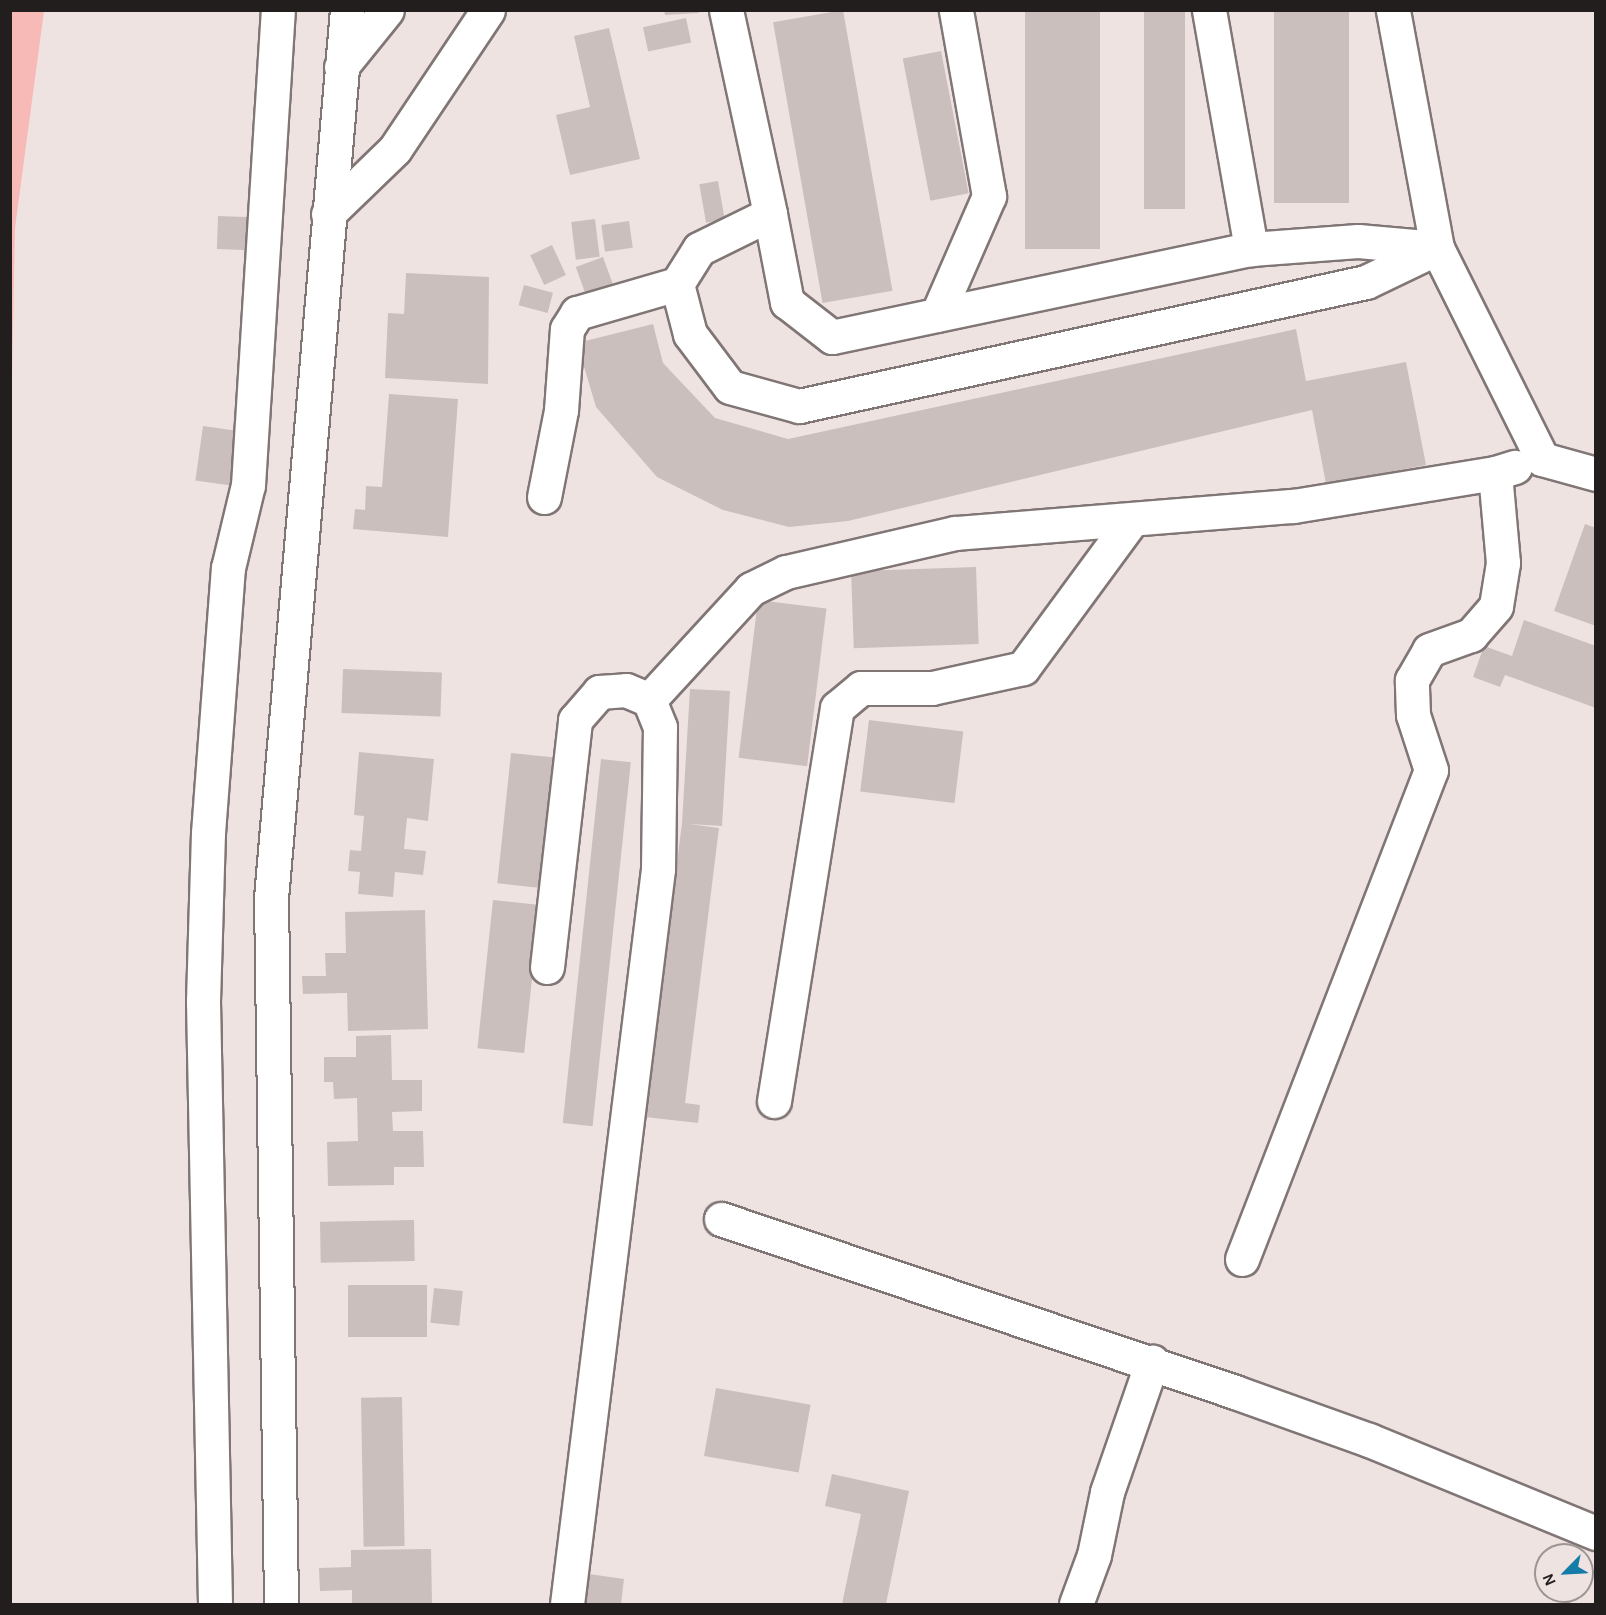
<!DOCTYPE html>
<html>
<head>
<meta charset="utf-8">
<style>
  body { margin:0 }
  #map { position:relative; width:1606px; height:1615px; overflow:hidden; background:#efe3e2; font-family:Karla,sans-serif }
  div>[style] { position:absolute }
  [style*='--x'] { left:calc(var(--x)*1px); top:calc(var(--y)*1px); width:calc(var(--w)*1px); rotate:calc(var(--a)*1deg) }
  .green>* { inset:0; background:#f8bab7 }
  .building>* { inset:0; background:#cbbfbe; transform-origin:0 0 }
  .roads { filter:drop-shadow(2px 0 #817676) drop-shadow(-2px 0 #817676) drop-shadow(0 2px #817676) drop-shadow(0 -2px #817676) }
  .minor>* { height:33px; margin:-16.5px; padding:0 16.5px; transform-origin:16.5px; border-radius:16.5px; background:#fff }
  span { translate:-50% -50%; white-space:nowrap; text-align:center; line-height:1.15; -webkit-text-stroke:4.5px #efe3e2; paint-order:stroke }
  .frame { position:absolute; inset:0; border:12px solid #231e1e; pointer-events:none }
  .north { position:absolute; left:1534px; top:1543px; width:60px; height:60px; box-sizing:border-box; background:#efe3e2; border:2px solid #9d9494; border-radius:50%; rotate:246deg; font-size:16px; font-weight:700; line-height:24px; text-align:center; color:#231e1e }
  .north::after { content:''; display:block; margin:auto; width:21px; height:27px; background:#147da7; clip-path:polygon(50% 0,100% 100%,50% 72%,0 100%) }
</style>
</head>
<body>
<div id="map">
  <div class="green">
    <i style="clip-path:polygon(11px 10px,44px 11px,15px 228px,11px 428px)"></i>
  </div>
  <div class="building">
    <i style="clip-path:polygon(664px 10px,699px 10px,699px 13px,665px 15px)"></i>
    <i style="left:843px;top:10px;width:285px;height:71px;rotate:80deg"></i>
    <i style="left:1025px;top:10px;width:75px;height:239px"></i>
    <i style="left:1144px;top:10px;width:41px;height:199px"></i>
    <i style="left:1274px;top:10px;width:75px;height:193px"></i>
    <i style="left:686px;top:18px;width:25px;height:44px;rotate:78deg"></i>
    <i style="clip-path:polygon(609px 28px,640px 159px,570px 175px,556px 115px,590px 107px,574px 36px)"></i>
    <i style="left:941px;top:51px;width:145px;height:39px;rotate:79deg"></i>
    <i style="left:718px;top:181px;width:39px;height:19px;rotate:80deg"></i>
    <i style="left:218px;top:216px;width:35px;height:33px;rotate:2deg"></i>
    <i style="left:595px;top:219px;width:38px;height:24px;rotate:83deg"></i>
    <i style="left:629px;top:221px;width:27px;height:28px;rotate:82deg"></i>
    <i style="left:552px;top:245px;width:33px;height:24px;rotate:65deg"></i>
    <i style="left:603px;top:257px;width:29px;height:29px;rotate:70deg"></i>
    <i style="clip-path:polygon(406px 273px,489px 277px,488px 384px,385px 378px,388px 313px,404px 314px)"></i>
    <i style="left:524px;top:285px;width:30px;height:21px;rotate:15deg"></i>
    <i style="clip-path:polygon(653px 324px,663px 363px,715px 418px,788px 439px,1296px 329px,1306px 381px,1406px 362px,1426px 465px,1326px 484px,1312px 410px,848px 521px,789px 527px,723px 510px,657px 477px,596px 407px,577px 343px)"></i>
    <i style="clip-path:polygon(389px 394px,458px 399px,448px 537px,353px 529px,355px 509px,365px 510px,366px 486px,382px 487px)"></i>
    <i style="left:203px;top:426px;width:41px;height:55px;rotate:8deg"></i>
    <i style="clip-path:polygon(1585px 524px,1596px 528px,1596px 626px,1554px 611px)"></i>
    <i style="left:976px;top:567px;width:77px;height:125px;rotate:88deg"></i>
    <i style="left:758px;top:600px;width:69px;height:159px;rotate:7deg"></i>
    <i style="clip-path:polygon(1524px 620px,1596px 646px,1596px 708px,1505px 675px,1500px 687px,1473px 677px,1484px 646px,1512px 656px)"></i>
    <i style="left:343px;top:669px;width:99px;height:44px;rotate:2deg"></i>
    <i style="clip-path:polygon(690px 689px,730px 691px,722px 826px,689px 824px,719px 828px,685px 1103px,700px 1105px,698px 1123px,645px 1117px,682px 823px)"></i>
    <i style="left:869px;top:720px;width:95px;height:72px;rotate:7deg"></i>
    <i style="clip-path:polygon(359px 752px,434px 759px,428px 821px,407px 818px,404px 849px,426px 851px,423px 875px,395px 872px,393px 897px,358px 894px,360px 872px,348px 871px,350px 850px,361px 851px,364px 816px,354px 815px)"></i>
    <i style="left:511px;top:753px;width:44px;height:131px;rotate:6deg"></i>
    <i style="left:601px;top:759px;width:30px;height:366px;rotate:6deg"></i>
    <i style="left:493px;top:900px;width:47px;height:149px;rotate:6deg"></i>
    <i style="clip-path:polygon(425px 910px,428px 1029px,348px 1031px,347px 993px,303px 994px,302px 976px,326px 976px,325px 953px,346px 953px,345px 912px)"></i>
    <i style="clip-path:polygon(391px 1035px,392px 1080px,422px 1080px,422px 1111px,392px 1112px,393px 1131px,423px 1131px,424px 1167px,394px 1167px,394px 1185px,328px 1186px,327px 1142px,358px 1141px,357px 1098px,334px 1099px,333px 1082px,324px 1082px,324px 1057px,356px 1057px,356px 1036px)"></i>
    <i style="left:414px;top:1220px;width:41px;height:94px;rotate:89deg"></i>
    <i style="left:348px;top:1285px;width:79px;height:52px"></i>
    <i style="left:434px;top:1288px;width:29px;height:35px;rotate:6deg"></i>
    <i style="left:716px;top:1388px;width:96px;height:69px;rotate:10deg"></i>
    <i style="left:402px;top:1397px;width:149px;height:41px;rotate:89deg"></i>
    <i style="clip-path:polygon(832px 1474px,909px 1491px,886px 1604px,842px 1604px,861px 1514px,825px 1506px)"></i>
    <i style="clip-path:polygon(431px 1549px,432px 1604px,352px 1604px,352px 1590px,320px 1591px,319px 1568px,351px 1567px,351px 1550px)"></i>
    <i style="clip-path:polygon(589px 1574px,624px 1579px,621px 1604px,585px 1604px)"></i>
  </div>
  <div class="roads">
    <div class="minor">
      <i style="--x:726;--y:10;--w:209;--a:77.8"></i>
      <i style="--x:770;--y:214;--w:79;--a:153.8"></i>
      <i style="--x:699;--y:249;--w:41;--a:122.2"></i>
      <i style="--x:677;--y:284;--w:52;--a:75.4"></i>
      <i style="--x:690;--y:334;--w:66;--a:53"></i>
      <i style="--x:730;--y:387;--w:72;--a:15.4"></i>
      <i style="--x:799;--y:406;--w:580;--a:-12.34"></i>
      <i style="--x:1366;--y:282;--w:79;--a:-25.6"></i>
      <i style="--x:1437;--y:248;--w:236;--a:63.5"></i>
      <i style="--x:1542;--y:459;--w:56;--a:15.5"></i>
      <i style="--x:1209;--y:10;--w:243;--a:80"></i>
      <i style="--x:341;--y:67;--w:73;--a:-51.1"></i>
      <i style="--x:328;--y:214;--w:93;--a:-44.1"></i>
      <i style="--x:395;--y:149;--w:167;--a:-56.2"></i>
      <i style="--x:770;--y:214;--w:90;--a:79.1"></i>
      <i style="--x:787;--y:302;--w:57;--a:37.9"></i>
      <i style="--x:832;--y:337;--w:428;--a:-11.9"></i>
      <i style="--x:1251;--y:249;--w:107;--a:-4.3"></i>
      <i style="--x:1358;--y:241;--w:79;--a:5.1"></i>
      <i style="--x:1437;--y:248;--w:242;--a:-100.5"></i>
      <i style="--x:937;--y:315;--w:130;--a:-66.4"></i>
      <i style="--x:989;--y:196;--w:189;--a:-100.1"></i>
      <i style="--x:544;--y:497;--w:89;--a:-78.9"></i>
      <i style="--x:561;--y:410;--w:81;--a:-85.8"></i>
      <i style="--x:567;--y:329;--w:19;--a:-58"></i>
      <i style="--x:577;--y:313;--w:104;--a:-16.2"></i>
      <i style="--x:547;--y:967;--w:249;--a:-83.5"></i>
      <i style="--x:575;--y:720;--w:37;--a:-49"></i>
      <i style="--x:599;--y:692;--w:27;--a:-4"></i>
      <i style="--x:626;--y:690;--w:25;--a:23"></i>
      <i style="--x:649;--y:700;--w:151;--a:-47.4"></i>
      <i style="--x:751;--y:589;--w:39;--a:-26"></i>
      <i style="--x:786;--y:572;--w:173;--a:-13"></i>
      <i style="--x:955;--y:533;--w:339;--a:-4.6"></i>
      <i style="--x:1293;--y:506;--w:205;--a:-9.3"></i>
      <i style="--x:774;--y:1101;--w:398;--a:-80.9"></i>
      <i style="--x:837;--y:708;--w:31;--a:-40"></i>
      <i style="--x:861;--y:688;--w:71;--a:0"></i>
      <i style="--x:932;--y:688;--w:93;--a:-12.4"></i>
      <i style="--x:1023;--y:668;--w:182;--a:-53.7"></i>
      <i style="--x:721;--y:1219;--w:542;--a:18.6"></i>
      <i style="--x:1235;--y:1392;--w:142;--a:19.7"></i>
      <i style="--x:1369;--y:1440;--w:245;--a:22.3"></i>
      <i style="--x:1242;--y:1259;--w:524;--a:-68.87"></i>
      <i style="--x:1431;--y:770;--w:58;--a:-108.1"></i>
      <i style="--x:1413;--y:715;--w:35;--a:-92"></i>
      <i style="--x:1412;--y:680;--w:34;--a:-60"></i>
      <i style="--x:1429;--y:650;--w:45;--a:-19.7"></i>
      <i style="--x:1471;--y:635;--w:38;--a:-49"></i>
      <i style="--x:1496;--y:606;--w:44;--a:-80.8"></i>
      <i style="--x:1503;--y:563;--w:90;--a:-95.1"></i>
      <i style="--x:1495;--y:473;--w:21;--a:-17"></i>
      <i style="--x:215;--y:1604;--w:603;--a:-91.14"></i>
      <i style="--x:203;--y:1001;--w:168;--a:-88.3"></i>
      <i style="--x:208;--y:833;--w:266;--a:-85.7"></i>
      <i style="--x:228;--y:568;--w:85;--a:-76.5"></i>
      <i style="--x:248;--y:485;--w:476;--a:-86.4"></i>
      <i style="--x:281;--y:1604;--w:706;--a:-90.81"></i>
      <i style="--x:271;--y:898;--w:891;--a:-85.11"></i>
      <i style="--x:567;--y:1604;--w:741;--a:-82.94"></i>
      <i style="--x:658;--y:869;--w:142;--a:-89.2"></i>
      <i style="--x:660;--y:727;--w:29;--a:-112"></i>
      <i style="--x:1076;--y:1604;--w:52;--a:-69.8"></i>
      <i style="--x:1094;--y:1555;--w:64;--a:-78.3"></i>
      <i style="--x:1107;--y:1492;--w:138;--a:-70.9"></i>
    </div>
  </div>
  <div class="frame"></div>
  <div class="north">N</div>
</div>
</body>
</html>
